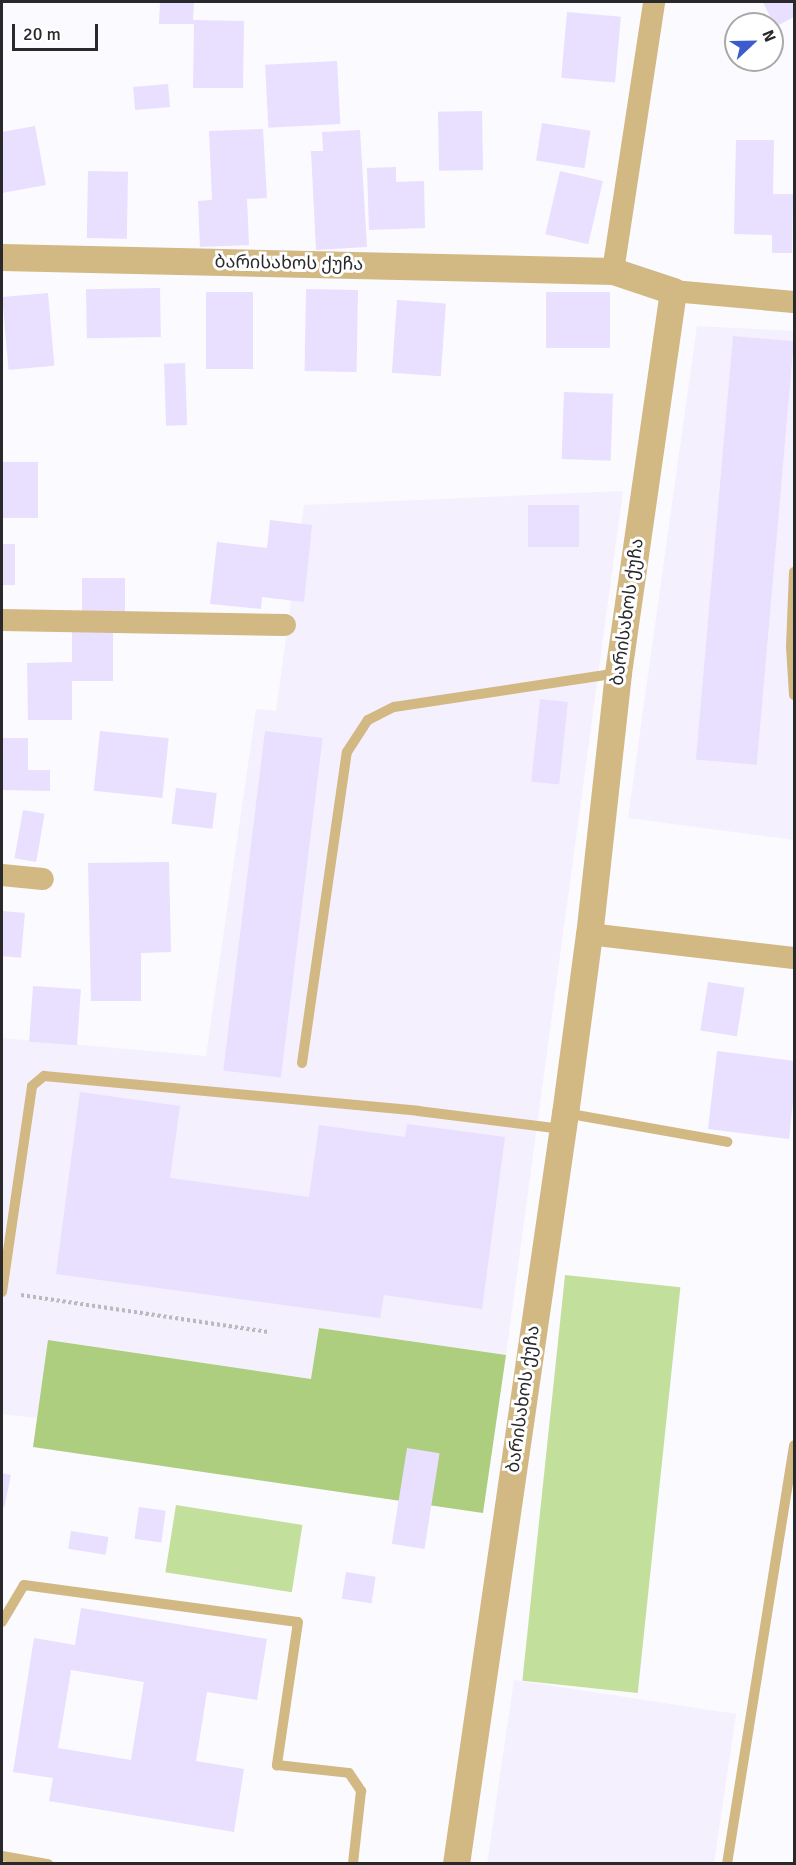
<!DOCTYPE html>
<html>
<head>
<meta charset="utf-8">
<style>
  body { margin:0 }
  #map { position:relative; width:796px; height:1865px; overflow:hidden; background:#fbfafe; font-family:Signika,"Noto Sans Georgian",sans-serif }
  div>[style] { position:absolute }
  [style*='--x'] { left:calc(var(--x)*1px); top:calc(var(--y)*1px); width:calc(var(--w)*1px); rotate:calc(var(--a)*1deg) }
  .built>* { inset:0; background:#f4f0fe }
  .green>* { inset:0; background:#c3df9c; transform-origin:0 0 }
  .forest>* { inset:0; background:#adcd7f }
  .building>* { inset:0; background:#e9dffe; transform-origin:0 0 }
  .path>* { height:4px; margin-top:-2px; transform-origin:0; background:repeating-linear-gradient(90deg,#bab9bd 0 3px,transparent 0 6px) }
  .service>* { height:10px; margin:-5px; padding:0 5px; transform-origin:5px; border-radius:5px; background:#d2b883 }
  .minor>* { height:22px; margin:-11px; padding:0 11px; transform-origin:11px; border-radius:11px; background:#d2b883 }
  .tertiary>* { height:27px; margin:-13.5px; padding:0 13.5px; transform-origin:13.5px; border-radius:13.5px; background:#d2b883 }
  span { translate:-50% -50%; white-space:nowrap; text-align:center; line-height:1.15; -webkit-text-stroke:6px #fff; paint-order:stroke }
  .street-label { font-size:18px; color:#29282b }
  .frame { position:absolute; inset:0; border:3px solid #29282b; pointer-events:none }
  .north { position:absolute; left:724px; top:12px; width:60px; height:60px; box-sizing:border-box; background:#fff; border:2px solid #a9a9aa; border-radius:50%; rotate:68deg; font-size:16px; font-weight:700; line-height:24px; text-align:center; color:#29282b }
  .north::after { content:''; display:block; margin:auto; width:21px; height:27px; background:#3e5bce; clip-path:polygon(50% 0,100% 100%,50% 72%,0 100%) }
  .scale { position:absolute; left:12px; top:24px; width:86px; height:27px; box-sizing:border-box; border:3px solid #29282b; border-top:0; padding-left:8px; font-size:18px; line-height:21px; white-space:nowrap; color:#29282b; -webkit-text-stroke:4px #fff; paint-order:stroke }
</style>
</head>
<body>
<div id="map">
  <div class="built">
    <i style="clip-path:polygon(697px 326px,794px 331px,794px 840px,628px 818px)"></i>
    <i style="clip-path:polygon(623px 491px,506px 1355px,319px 1328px,312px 1379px,49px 1340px,37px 1418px,2px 1414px,2px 1038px,206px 1056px,256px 709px,276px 711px,304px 505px)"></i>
    <i style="clip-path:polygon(514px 1680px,736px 1714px,714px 1863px,487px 1864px)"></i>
  </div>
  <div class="green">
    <i style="left:565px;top:1275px;width:116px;height:408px;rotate:6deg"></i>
    <i style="left:176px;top:1505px;width:128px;height:68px;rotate:9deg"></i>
  </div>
  <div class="forest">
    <i style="clip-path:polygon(319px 1328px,506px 1355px,483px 1513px,33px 1447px,48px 1340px,311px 1379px)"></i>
  </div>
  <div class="building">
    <i style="clip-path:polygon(160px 2px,194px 2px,193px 20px,244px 21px,243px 88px,193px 88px,194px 24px,159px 24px)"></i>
    <i style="clip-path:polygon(763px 2px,794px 2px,794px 17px,775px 27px)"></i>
    <i style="left:567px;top:12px;width:54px;height:66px;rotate:5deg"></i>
    <i style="left:337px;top:61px;width:63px;height:72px;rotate:87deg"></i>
    <i style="left:168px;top:84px;width:23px;height:35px;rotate:85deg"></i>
    <i style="left:482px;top:111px;width:59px;height:44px;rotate:89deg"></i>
    <i style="left:542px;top:123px;width:49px;height:38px;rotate:9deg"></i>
    <i style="clip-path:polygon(35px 126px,46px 185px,2px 193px,2px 132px)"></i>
    <i style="clip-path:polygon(263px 129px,267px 198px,247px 199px,249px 245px,200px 247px,198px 201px,212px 200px,209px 131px)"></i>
    <i style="clip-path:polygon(360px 130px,367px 247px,316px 250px,311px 151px,323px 151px,322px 132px)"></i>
    <i style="clip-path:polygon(736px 140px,774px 140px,773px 194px,793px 194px,792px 253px,772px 253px,772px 235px,734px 234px)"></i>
    <i style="clip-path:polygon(396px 167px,396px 182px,424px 181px,425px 228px,369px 230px,367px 168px)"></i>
    <i style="left:88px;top:171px;width:40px;height:67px;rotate:1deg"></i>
    <i style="left:560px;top:171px;width:44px;height:65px;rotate:13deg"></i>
    <i style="left:160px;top:288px;width:49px;height:74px;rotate:89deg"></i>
    <i style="left:306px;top:289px;width:52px;height:82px;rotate:1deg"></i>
    <i style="left:206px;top:292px;width:47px;height:77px"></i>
    <i style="left:610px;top:292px;width:56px;height:64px;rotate:90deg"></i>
    <i style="left:48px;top:293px;width:73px;height:46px;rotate:85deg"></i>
    <i style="left:397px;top:300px;width:49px;height:73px;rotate:4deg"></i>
    <i style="left:733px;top:336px;width:61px;height:425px;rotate:5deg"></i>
    <i style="left:185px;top:363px;width:62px;height:21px;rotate:88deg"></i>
    <i style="left:564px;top:392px;width:49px;height:67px;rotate:2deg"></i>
    <i style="left:3px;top:462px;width:35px;height:56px"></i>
    <i style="left:528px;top:505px;width:51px;height:42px"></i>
    <i style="clip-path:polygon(270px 520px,312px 525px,304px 602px,262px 597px,261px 609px,210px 604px,217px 542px,267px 548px)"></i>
    <i style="left:2px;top:544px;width:13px;height:41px"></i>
    <i style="left:125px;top:578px;width:34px;height:43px;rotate:90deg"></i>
    <i style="clip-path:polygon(113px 630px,113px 681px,72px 681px,72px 720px,28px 720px,27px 663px,72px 662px,72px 631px)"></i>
    <i style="left:540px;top:699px;width:28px;height:83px;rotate:6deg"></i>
    <i style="left:100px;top:731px;width:69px;height:60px;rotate:6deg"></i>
    <i style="left:265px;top:731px;width:58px;height:342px;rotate:7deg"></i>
    <i style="clip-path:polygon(2px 738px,28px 738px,28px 770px,50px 770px,50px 791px,2px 790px)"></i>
    <i style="left:176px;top:788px;width:41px;height:36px;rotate:7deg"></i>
    <i style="left:23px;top:810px;width:22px;height:49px;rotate:10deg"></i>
    <i style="clip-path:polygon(169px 862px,171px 952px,141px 953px,141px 1001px,91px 1001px,88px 863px)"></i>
    <i style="left:2px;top:911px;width:23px;height:45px;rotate:5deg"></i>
    <i style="left:708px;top:982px;width:37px;height:49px;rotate:9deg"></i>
    <i style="left:33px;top:986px;width:48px;height:56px;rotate:4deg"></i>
    <i style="clip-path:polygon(717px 1051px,794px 1061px,794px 1093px,789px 1139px,708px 1129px)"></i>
    <i style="clip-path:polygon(80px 1092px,180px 1106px,170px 1178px,309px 1197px,319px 1125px,405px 1137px,407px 1124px,505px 1137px,482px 1309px,384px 1295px,380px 1318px,56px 1274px)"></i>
    <i style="left:407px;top:1448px;width:33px;height:97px;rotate:9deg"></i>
    <i style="clip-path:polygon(2px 1473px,11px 1475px,4px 1508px,2px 1507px)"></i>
    <i style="left:139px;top:1507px;width:27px;height:32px;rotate:8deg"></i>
    <i style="left:71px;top:1531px;width:38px;height:18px;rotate:9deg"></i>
    <i style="left:346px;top:1572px;width:30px;height:27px;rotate:9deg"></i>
    <i style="clip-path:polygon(evenodd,81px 1608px,267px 1639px,257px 1700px,207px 1692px,196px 1761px,244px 1769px,234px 1832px,49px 1801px,53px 1778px,13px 1772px,34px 1638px,75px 1645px,81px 1608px,71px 1670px,144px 1682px,131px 1760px,58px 1748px,71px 1670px)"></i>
  </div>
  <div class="path">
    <i style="--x:21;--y:1295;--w:250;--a:8.5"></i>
  </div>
  <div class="service">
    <i style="--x:794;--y:572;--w:75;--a:92.3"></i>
    <i style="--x:791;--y:647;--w:48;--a:86.4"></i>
    <i style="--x:302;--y:1063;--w:314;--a:-81.8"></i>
    <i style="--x:347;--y:752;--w:38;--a:-57"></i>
    <i style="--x:368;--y:720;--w:29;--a:-27"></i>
    <i style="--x:394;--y:707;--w:227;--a:-8.6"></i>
    <i style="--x:565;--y:1113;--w:165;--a:10.1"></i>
    <i style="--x:2;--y:1292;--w:208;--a:-81.7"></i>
    <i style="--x:32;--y:1086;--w:16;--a:-40"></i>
    <i style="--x:44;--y:1076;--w:376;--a:5.3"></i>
    <i style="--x:418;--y:1111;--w:145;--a:7.1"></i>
    <i style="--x:2;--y:1622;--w:43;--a:-59.3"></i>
    <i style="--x:24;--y:1585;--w:276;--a:7.7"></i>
    <i style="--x:298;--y:1622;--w:145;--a:98.4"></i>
    <i style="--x:277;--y:1765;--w:72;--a:6.3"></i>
    <i style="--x:349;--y:1773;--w:22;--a:56"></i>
    <i style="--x:361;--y:1791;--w:73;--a:96.3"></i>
    <i style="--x:2;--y:1856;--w:47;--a:9.9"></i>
    <i style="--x:727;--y:1864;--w:424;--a:-80.9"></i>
  </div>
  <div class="minor">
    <i style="--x:613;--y:271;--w:272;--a:-81.3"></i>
    <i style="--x:673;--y:291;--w:121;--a:5.2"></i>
    <i style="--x:2;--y:620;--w:283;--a:1"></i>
    <i style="--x:2;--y:875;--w:41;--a:5.6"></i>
    <i style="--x:589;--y:934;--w:206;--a:6.7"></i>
  </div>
  <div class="tertiary">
    <i style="--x:2;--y:257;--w:611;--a:1.31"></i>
    <i style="--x:613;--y:271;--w:63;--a:18.4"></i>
    <i style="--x:673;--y:291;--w:386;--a:98.2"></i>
    <i style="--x:618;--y:673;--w:263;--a:96.3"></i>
    <i style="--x:589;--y:934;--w:181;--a:97.6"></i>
    <i style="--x:565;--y:1113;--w:759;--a:98.26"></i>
  </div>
  <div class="street-label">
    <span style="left:289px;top:263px;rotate:1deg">ბარისახოს ქუჩა</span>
    <span style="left:627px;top:612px;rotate:-82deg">ბარისახოს ქუჩა</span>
    <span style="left:523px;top:1399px;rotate:-82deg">ბარისახოს ქუჩა</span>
  </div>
  <div class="frame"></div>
  <div class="north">N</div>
  <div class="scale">20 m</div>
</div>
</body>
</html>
